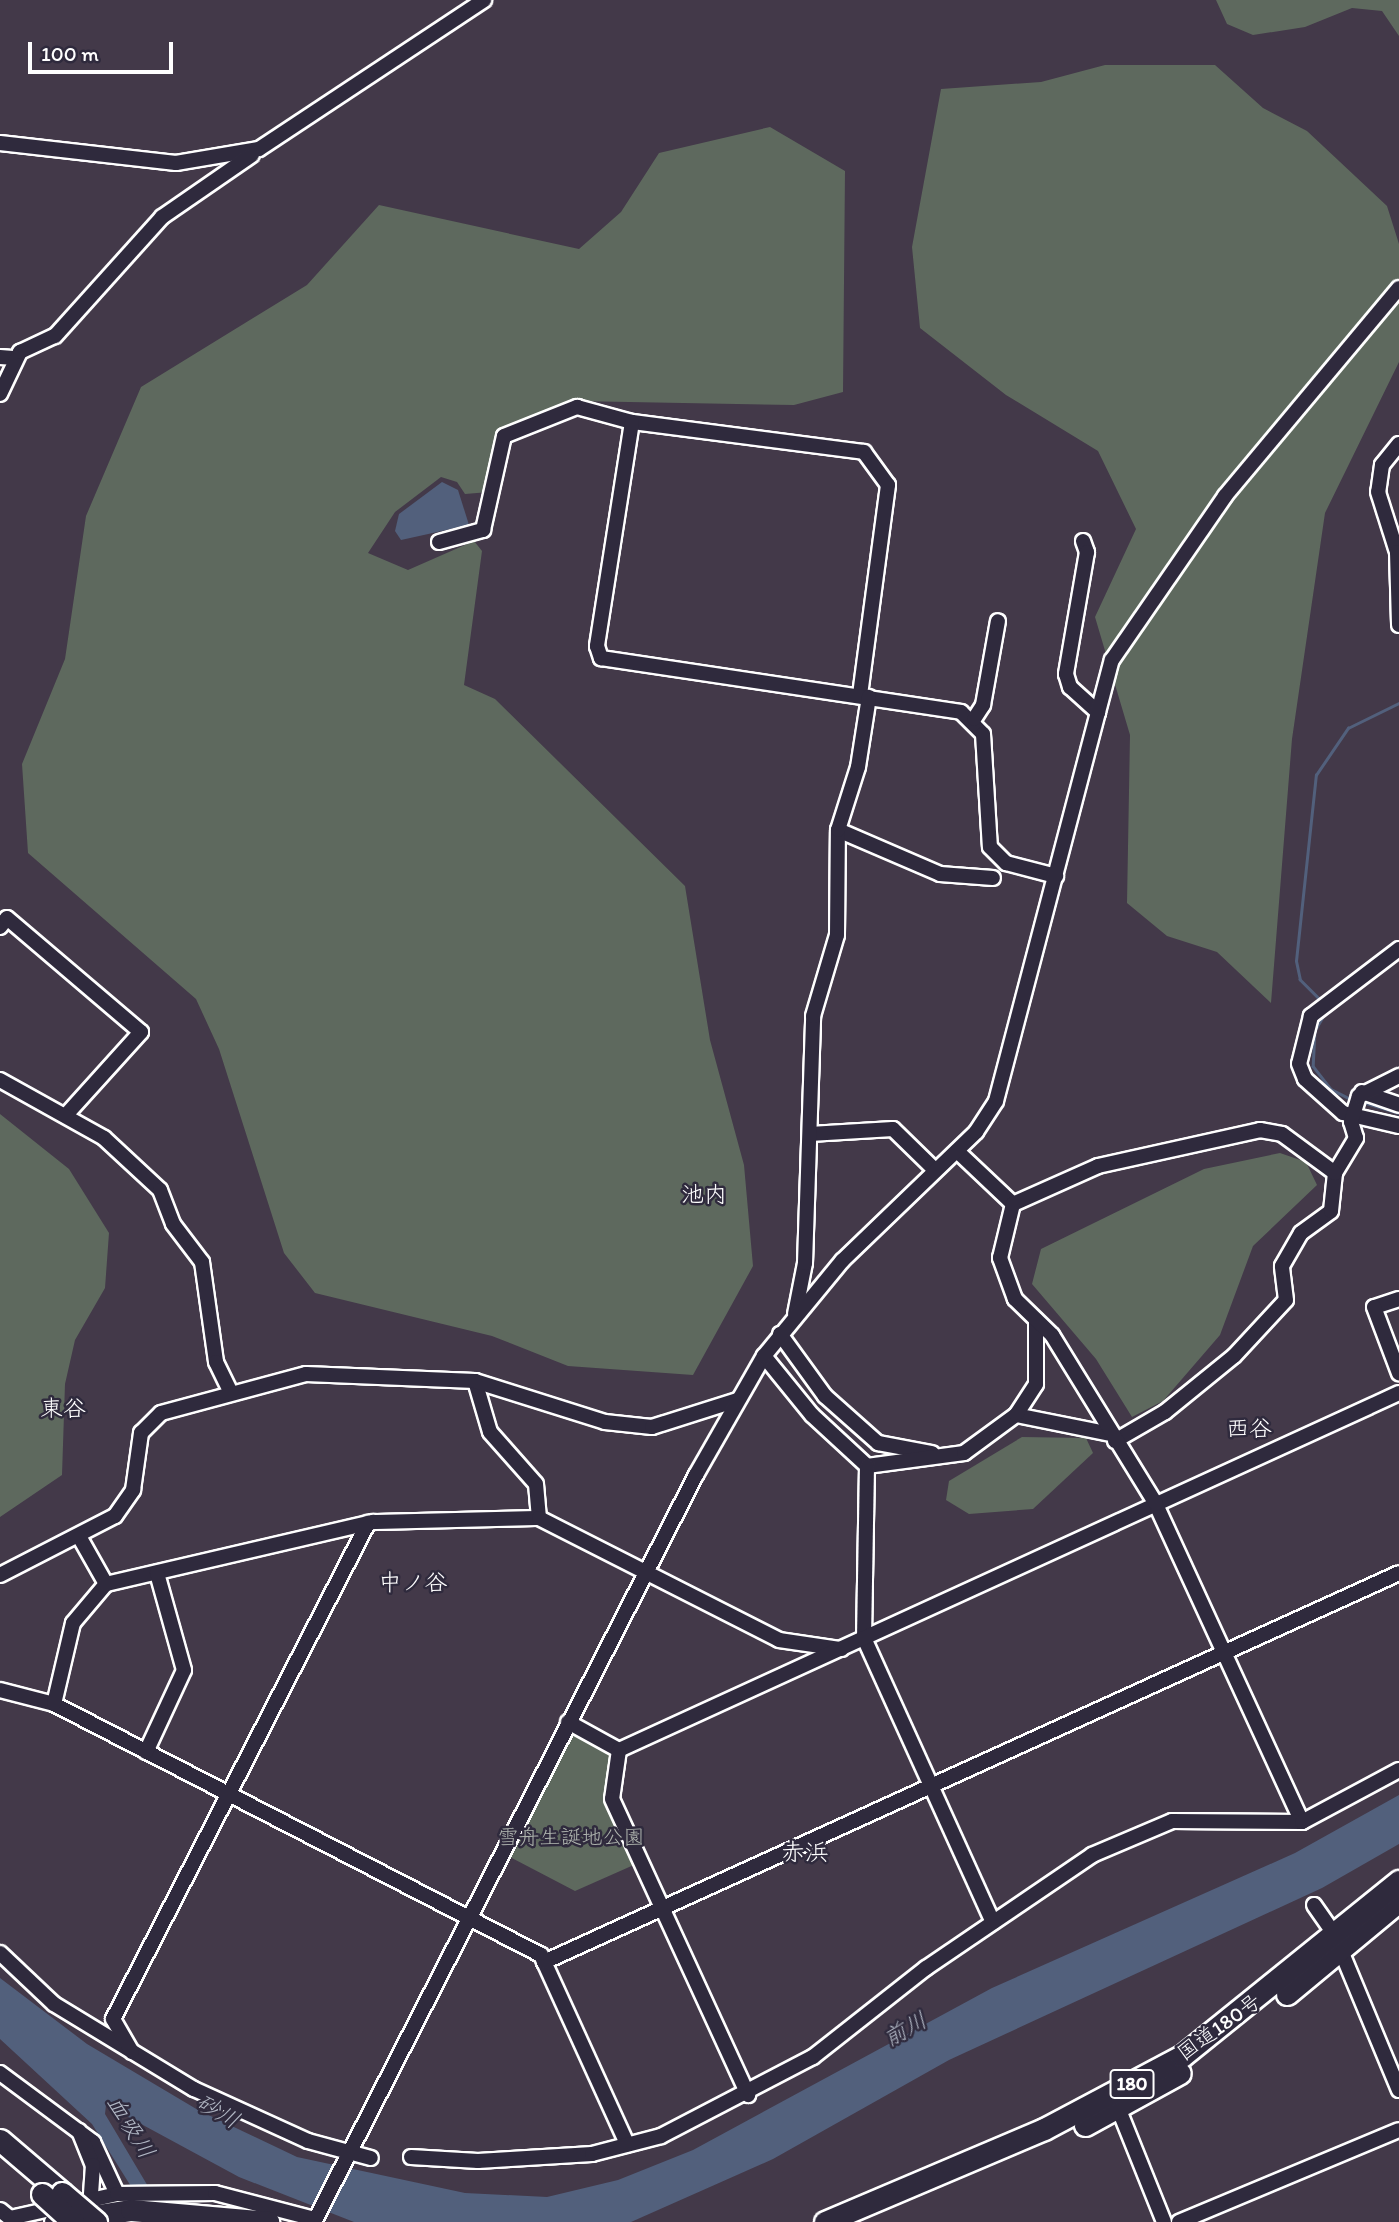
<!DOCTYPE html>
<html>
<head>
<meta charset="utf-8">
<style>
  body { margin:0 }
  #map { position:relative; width:1399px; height:2222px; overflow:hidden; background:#433949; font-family:Itim,"Klee One",sans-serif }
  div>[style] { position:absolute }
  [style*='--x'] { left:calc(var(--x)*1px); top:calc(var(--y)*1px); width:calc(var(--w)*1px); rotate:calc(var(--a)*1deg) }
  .green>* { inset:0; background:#5e695e }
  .water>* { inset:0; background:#52607c }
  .stream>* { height:2.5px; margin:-1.25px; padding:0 1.25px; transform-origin:1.25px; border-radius:1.25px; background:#52607c }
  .roads { filter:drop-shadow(2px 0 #fff) drop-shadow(-2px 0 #fff) drop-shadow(0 2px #fff) drop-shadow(0 -2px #fff) }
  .minor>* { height:14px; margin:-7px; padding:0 7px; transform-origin:7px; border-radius:7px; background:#2f2a3d }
  .highway>* { height:21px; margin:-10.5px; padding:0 10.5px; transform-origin:10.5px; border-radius:10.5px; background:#2f2a3d }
  .bridges { filter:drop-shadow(2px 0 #fff) drop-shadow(-2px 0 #fff) drop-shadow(0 2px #fff) drop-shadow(0 -2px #fff) }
  .highway-bridge>* { height:21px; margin:-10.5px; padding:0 10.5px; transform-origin:10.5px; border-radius:10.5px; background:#2f2a3d }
  span { translate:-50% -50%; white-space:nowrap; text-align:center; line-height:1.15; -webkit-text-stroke:5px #2f2a3d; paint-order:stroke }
  .shield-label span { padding:2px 5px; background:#2f2a3d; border:2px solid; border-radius:5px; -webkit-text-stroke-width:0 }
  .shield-label { font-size:19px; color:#fff; font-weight:700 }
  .park-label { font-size:21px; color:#aeb4ae }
  .street-label { font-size:21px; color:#fff }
  .neighbourhood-label { font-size:23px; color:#fff }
  .water-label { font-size:23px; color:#b1b7c4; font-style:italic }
  .quarter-label { font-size:24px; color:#fff }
  .scale { position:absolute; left:28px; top:42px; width:145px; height:32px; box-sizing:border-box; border:4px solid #fff; border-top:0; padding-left:9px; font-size:21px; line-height:24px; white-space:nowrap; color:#fff; -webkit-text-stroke:5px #2f2a3d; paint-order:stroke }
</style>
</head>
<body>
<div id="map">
  <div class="green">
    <i style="clip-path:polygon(1216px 0,1399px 0,1399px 36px,1382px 11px,1352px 8px,1305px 27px,1253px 35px,1227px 24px)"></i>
    <i style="clip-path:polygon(1105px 65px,1215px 65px,1263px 108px,1307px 131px,1387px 206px,1399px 244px,1399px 362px,1325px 513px,1292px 739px,1271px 1003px,1217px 952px,1167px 936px,1127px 903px,1130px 735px,1095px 617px,1136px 529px,1098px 451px,1006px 395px,920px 328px,912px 247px,941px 89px,1041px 82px)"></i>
    <i style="clip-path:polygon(770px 127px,845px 171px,843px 392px,794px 405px,575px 401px,500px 433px,489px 492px,465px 494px,457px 482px,441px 477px,395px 512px,368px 553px,408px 570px,474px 541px,482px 551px,464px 685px,495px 699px,685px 886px,710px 1040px,744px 1165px,753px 1266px,693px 1375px,568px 1366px,492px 1336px,315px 1293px,284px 1253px,219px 1049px,196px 999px,28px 853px,22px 764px,65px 659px,86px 516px,141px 387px,307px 285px,379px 205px,579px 249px,621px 212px,659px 153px)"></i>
    <i style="clip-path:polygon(0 1114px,69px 1169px,109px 1233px,105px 1288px,75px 1340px,65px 1384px,62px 1475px,0 1517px)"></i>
    <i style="clip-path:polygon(1280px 1153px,1306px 1162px,1317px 1185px,1253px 1246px,1220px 1335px,1163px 1401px,1132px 1417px,1096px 1359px,1032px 1284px,1041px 1249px,1204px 1169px)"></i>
    <i style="clip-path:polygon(1022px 1437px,1086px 1438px,1093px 1453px,1033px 1509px,969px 1514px,946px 1500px,949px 1481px)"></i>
    <i style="clip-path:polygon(573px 1729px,615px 1753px,607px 1801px,636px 1864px,575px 1891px,508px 1856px)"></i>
  </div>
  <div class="water">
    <i style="clip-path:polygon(442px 482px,458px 490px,469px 525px,401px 540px,395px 531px,399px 514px)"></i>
    <i style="clip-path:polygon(1399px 1795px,1399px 1844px,1322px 1888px,949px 2060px,773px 2159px,631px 2222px,354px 2222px,239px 2177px,106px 2105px,105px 2114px,149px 2188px,132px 2188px,92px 2124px,0 2039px,0 1978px,87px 2044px,198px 2110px,297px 2157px,465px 2193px,547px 2197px,618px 2180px,693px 2150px,992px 1988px,1295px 1853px)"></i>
  </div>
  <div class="stream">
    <i style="--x:1321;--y:1001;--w:30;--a:-135"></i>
    <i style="--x:1300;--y:980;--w:19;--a:-102"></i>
    <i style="--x:1296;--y:961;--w:187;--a:-83.9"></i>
    <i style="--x:1316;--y:775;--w:57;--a:-55.8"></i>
    <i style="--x:1348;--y:728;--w:57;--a:-26.1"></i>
    <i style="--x:1326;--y:1012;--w:22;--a:120"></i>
    <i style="--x:1315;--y:1031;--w:35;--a:93"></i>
    <i style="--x:1313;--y:1066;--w:29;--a:52"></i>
    <i style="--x:1331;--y:1089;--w:25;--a:27"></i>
    <i style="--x:1363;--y:1102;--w:38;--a:17"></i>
    <i style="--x:35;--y:1692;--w:13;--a:13"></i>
    <i style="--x:61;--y:1699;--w:94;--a:27.1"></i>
    <i style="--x:154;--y:1747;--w:81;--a:27.2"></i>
    <i style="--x:237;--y:1789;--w:251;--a:27.3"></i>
  </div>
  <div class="roads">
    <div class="minor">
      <i style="--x:0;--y:143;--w:177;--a:6.5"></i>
      <i style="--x:176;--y:163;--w:84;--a:-9.6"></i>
      <i style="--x:259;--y:149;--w:270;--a:-33.5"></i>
      <i style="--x:0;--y:357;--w:16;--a:4"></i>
      <i style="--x:0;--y:394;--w:47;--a:-64.5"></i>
      <i style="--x:20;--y:352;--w:38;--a:-25"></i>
      <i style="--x:55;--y:336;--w:160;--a:-48"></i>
      <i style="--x:162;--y:217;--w:109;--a:-34.6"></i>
      <i style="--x:1399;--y:444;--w:27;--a:129"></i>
      <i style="--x:1382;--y:465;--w:27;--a:98"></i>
      <i style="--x:1378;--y:492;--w:63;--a:72.4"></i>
      <i style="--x:1397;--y:552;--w:73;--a:88.4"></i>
      <i style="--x:1083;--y:541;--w:12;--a:70"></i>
      <i style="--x:1087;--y:552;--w:124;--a:99.8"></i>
      <i style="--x:1066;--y:674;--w:14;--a:73"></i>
      <i style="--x:1070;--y:687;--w:38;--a:42"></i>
      <i style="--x:439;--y:542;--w:46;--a:-15.3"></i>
      <i style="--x:483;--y:530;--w:96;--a:-77.4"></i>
      <i style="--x:504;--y:436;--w:79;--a:-21.7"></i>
      <i style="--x:577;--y:407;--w:57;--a:15.3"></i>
      <i style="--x:860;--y:695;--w:212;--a:-82.4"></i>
      <i style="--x:888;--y:485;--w:41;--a:-126"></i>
      <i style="--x:864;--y:452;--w:234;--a:-172.6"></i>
      <i style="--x:632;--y:422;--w:227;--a:98.9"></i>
      <i style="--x:597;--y:646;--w:13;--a:72"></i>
      <i style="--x:601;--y:658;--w:364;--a:8.5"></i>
      <i style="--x:961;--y:712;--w:31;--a:45"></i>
      <i style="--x:983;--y:734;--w:113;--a:86.5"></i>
      <i style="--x:990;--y:847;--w:23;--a:45"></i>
      <i style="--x:1006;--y:863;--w:52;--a:14.6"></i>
      <i style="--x:974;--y:719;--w:17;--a:-57"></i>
      <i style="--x:983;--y:705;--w:85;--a:-79.9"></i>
      <i style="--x:838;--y:830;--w:111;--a:23.3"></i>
      <i style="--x:940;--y:874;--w:53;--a:4.3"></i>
      <i style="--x:0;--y:927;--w:11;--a:-52"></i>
      <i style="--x:7;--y:918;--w:176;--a:40.4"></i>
      <i style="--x:141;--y:1032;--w:112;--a:132.1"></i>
      <i style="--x:1399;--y:949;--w:111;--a:142.7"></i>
      <i style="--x:1311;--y:1016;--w:49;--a:104"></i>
      <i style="--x:1299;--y:1064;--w:16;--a:68"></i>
      <i style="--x:1305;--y:1079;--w:51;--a:41.8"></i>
      <i style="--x:1343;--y:1113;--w:57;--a:13.1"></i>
      <i style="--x:0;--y:1080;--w:119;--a:29.1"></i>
      <i style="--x:104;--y:1138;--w:76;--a:42.9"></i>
      <i style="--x:160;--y:1190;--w:36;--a:69"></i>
      <i style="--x:173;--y:1224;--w:48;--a:52.7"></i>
      <i style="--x:202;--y:1262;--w:101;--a:82"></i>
      <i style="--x:216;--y:1362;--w:34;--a:64"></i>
      <i style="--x:1362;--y:1092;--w:39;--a:19"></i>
      <i style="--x:810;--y:1134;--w:83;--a:-3.4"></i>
      <i style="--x:893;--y:1129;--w:59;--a:44.3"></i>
      <i style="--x:957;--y:1151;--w:77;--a:43.4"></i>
      <i style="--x:1399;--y:1299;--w:26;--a:162"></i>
      <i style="--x:1374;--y:1307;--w:71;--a:69.3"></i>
      <i style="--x:795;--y:1314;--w:52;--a:-78.9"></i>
      <i style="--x:805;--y:1263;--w:247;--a:-88.1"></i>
      <i style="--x:813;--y:1016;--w:84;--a:-73.5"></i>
      <i style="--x:837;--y:935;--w:105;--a:-89.5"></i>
      <i style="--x:838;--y:830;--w:66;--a:-72.4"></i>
      <i style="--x:858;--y:767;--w:71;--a:-81.1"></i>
      <i style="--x:780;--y:1334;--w:77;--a:54"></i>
      <i style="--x:825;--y:1396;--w:71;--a:41.6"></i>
      <i style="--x:878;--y:1443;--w:55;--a:10.5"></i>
      <i style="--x:764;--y:1356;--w:76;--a:50.9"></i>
      <i style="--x:812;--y:1415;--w:75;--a:42.8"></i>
      <i style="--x:867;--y:1466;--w:98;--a:-7.6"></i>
      <i style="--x:964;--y:1453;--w:64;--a:-36.2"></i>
      <i style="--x:1016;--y:1415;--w:96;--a:11.4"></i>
      <i style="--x:475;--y:1381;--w:53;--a:73.6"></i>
      <i style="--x:490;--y:1432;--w:69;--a:48.5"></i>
      <i style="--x:536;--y:1484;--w:34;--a:85"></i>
      <i style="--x:1016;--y:1415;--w:37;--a:-57"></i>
      <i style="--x:1036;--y:1384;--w:64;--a:-90"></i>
      <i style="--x:1115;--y:1441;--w:58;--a:-30.1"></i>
      <i style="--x:1165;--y:1412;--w:89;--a:-39.1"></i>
      <i style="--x:1234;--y:1356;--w:76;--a:-47.1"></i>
      <i style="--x:1286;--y:1300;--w:34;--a:-97"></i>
      <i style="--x:1282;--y:1266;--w:38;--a:-60"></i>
      <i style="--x:1301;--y:1233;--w:37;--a:-36"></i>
      <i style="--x:1331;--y:1211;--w:38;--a:-84"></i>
      <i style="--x:1335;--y:1173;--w:41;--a:-59"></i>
      <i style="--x:1356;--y:1138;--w:17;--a:-107"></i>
      <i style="--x:1351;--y:1122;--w:27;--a:-73"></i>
      <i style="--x:1359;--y:1096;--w:45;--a:-26.6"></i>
      <i style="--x:867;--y:1466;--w:172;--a:91"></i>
      <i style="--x:864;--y:1638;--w:312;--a:65.6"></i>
      <i style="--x:80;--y:1538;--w:53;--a:60.5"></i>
      <i style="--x:0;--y:1575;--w:129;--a:-27.2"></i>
      <i style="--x:115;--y:1516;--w:32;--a:-55"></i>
      <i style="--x:133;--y:1490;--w:58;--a:-82"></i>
      <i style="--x:141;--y:1433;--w:28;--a:-45"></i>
      <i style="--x:161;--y:1413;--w:150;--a:-15.1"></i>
      <i style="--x:306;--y:1374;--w:169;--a:2.4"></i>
      <i style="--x:475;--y:1381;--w:136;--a:17.5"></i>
      <i style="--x:605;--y:1422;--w:47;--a:6.1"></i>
      <i style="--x:652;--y:1427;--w:89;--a:-17.6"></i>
      <i style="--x:0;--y:1690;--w:56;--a:14.5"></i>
      <i style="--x:54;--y:1704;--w:548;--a:27.27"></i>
      <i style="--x:541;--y:1955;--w:208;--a:65.5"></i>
      <i style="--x:54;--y:1704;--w:83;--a:-76.8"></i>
      <i style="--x:73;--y:1623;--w:51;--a:-49.8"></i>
      <i style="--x:106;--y:1584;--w:274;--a:-13.1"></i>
      <i style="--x:373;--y:1522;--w:166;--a:-1.4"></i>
      <i style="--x:539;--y:1518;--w:269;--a:26.9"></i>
      <i style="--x:779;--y:1640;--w:63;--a:8.3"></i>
      <i style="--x:568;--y:1722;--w:58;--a:28.8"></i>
      <i style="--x:619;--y:1750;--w:858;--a:-24.59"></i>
      <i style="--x:619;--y:1750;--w:49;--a:98.1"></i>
      <i style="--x:612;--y:1799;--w:326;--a:65.3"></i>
      <i style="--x:146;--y:1752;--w:90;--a:-65.1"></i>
      <i style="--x:184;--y:1670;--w:101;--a:-105.6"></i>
      <i style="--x:1302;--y:1822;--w:350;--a:-114.7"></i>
      <i style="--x:1156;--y:1504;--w:198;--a:-121.6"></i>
      <i style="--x:1052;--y:1335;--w:52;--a:-135.8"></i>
      <i style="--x:1015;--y:1299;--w:44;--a:-110.1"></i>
      <i style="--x:1000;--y:1258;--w:56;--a:-76.5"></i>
      <i style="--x:1013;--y:1204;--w:93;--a:-24.1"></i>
      <i style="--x:1098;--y:1166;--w:166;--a:-12.5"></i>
      <i style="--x:1260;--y:1130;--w:22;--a:10"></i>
      <i style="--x:1282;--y:1134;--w:66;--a:36.3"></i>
      <i style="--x:1314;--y:1905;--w:35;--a:55"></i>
      <i style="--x:1334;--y:1934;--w:169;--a:67.4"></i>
      <i style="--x:0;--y:1953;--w:74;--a:43.4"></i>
      <i style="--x:54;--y:2004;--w:164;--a:31.3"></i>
      <i style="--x:194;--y:2089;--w:125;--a:24.5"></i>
      <i style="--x:308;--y:2141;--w:65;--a:15.1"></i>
      <i style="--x:544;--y:1962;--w:939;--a:-24.46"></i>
      <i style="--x:132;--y:2052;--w:38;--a:-120"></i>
      <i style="--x:113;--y:2019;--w:558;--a:-62.79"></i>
      <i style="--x:0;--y:2073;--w:116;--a:36.6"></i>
      <i style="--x:93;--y:2142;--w:57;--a:65.2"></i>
      <i style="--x:1115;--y:2100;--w:131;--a:68.1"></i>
      <i style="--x:79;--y:2131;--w:37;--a:68"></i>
      <i style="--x:93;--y:2165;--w:32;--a:94"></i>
      <i style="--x:411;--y:2157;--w:67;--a:3.4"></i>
      <i style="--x:478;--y:2161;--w:114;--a:-3.5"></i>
      <i style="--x:592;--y:2154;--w:71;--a:-14.6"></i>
      <i style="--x:661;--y:2136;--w:171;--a:-27.5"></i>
      <i style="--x:813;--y:2057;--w:144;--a:-38.2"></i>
      <i style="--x:926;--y:1968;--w:201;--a:-34.2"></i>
      <i style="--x:1092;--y:1855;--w:87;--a:-23"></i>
      <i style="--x:1172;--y:1821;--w:130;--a:0.4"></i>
      <i style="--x:1302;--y:1822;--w:110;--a:-28.2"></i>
      <i style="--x:0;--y:2210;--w:13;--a:39"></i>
      <i style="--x:10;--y:2218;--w:110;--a:-12.6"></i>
      <i style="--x:117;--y:2194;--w:98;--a:-0.6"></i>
      <i style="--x:215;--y:2193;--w:103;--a:14.6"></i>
      <i style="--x:314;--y:2222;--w:839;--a:-62.92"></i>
      <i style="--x:696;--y:1475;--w:137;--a:-60.3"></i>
      <i style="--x:764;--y:1356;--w:123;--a:-50.6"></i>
      <i style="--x:842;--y:1261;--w:186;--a:-43.9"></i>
      <i style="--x:976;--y:1132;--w:37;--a:-57"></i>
      <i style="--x:996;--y:1101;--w:456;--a:-75.3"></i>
      <i style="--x:1112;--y:660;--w:199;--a:-55.4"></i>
      <i style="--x:1225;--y:496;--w:271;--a:-50.1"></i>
      <i style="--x:1179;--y:2222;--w:238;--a:-22.7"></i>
    </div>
    <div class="highway">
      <i style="--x:1287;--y:1994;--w:146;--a:-39.7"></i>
      <i style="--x:1085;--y:2125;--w:108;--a:-28.7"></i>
      <i style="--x:0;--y:2140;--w:82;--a:40.5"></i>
      <i style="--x:55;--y:2222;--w:77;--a:-9"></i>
      <i style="--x:131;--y:2210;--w:138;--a:5"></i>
      <i style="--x:825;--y:2222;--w:238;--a:-23"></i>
      <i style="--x:1044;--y:2129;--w:156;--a:-27.9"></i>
      <i style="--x:1182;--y:2056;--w:279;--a:-38.9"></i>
    </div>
  </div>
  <div class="bridges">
    <div class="highway-bridge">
      <i style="--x:62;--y:2193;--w:45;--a:40.5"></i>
      <i style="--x:42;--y:2194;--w:42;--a:42.1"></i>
    </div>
  </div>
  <div class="shield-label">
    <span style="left:1132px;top:2084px">180</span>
  </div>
  <div class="park-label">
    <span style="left:571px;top:1837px">雪舟生誕地公園</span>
  </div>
  <div class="street-label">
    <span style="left:1219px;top:2027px;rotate:-36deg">国道180号</span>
  </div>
  <div class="neighbourhood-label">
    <span style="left:704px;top:1194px">池内</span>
    <span style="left:63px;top:1408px">東谷</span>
    <span style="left:1249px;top:1428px">西谷</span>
    <span style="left:413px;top:1582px">中ノ谷</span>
  </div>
  <div class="water-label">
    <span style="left:905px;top:2029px;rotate:-29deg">前川</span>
    <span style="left:218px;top:2111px;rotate:30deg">砂川</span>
    <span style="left:131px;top:2127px;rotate:58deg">血吸川</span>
  </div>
  <div class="quarter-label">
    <span style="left:805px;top:1852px">赤浜</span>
  </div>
  <div class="scale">100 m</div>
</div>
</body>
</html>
